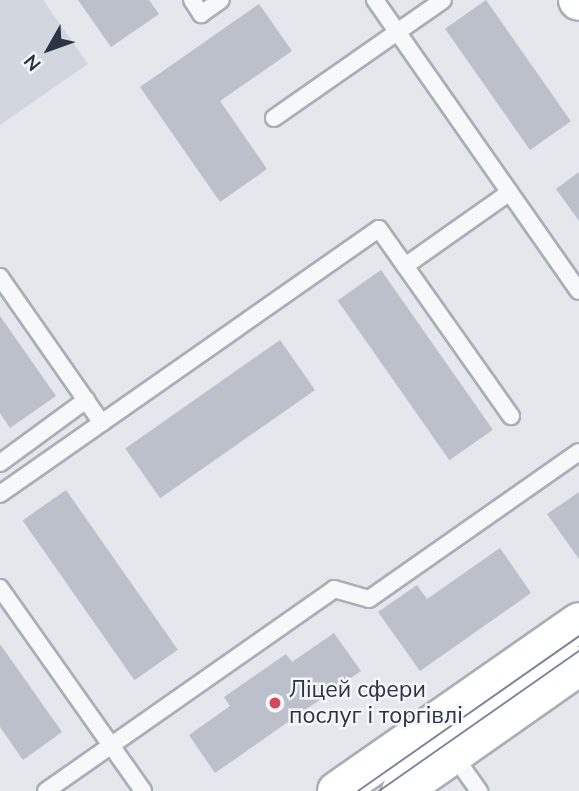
<!DOCTYPE html>
<html>
<head>
<meta charset="utf-8">
<style>
  body { margin:0 }
  #map { position:relative; width:579px; height:791px; overflow:hidden; background:#e4e7ec; font-family:"Nunito Sans",sans-serif }
  div>[style] { position:absolute }
  [style*='--x'] { left:calc(var(--x)*1px); top:calc(var(--y)*1px); width:calc(var(--w)*1px); rotate:calc(var(--a)*1deg) }
  .built>* { inset:0; background:#d2d6de }
  .building>* { inset:0; background:#bbc0ca; transform-origin:0 0 }
  .roads { filter:drop-shadow(2px 0 #a9aeb7) drop-shadow(-2px 0 #a9aeb7) drop-shadow(0 2px #a9aeb7) drop-shadow(0 -2px #a9aeb7) }
  .lane>* { height:16px; margin:-8px; padding:0 8px; transform-origin:8px; border-radius:8px; background:#f7f8fa }
  .secondary>* { height:38px; margin:-19px; padding:0 19px; transform-origin:19px; border-radius:19px; background:#fff }
  .tram>* { height:2px; margin:-1px; padding:0 1px; transform-origin:1px; border-radius:1px; background:#7d8696 }
  .dots>* { width:19px; height:19px; translate:-50% -50%; box-sizing:border-box; border:4px solid #f4f6f9; border-radius:50% }
  span { translate:-50% -50%; white-space:nowrap; text-align:center; line-height:1.15; -webkit-text-stroke:5px #f4f6f9; paint-order:stroke }
  .poi-label { font-size:23px; color:#2b3445 }
  .left { translate:0 -50%; text-align:left }
  .north { position:absolute; left:14px; top:14px; width:70px; height:70px; -webkit-text-stroke:5px #f4f6f9; paint-order:stroke; rotate:230deg; font-size:19px; font-weight:700; line-height:28px; text-align:center; color:#2b3445 }
  .north::after { content:''; display:block; margin:auto; width:24px; height:32px; background:#2b3445; clip-path:polygon(50% 0,100% 100%,50% 72%,0 100%) }
</style>
</head>
<body>
<div id="map">
  <div class="built">
    <i style="clip-path:polygon(0 0,43px 0,88px 64px,0 125px)"></i>
  </div>
  <div class="building">
    <i style="clip-path:polygon(78px 0,149px 0,159px 14px,111px 47px)"></i>
    <i style="left:486px;top:0;width:148px;height:50px;rotate:55deg"></i>
    <i style="clip-path:polygon(259px 4px,292px 51px,220px 101px,267px 169px,220px 202px,140px 87px)"></i>
    <i style="clip-path:polygon(579px 172px,579px 221px,556px 189px)"></i>
    <i style="left:381px;top:270px;width:195px;height:53px;rotate:55deg"></i>
    <i style="clip-path:polygon(0 316px,56px 396px,10px 428px,0 413px)"></i>
    <i style="left:280px;top:340px;width:61px;height:189px;rotate:55deg"></i>
    <i style="left:66px;top:490px;width:195px;height:53px;rotate:55deg"></i>
    <i style="clip-path:polygon(579px 492px,579px 559px,547px 514px)"></i>
    <i style="clip-path:polygon(500px 548px,531px 593px,420px 671px,378px 612px,417px 585px,427px 599px)"></i>
    <i style="clip-path:polygon(334px 633px,361px 671px,215px 773px,189px 735px,230px 706px,224px 697px,286px 654px,292px 662px)"></i>
    <i style="clip-path:polygon(0 644px,62px 732px,23px 760px,0 727px)"></i>
  </div>
  <div class="roads">
    <div class="lane">
      <i style="--x:192;--y:0;--w:17;--a:57"></i>
      <i style="--x:201;--y:14;--w:24;--a:-35"></i>
      <i style="--x:375;--y:0;--w:355;--a:55"></i>
      <i style="--x:274;--y:118;--w:206;--a:-34.9"></i>
      <i style="--x:405;--y:266;--w:128;--a:-35.2"></i>
      <i style="--x:0;--y:277;--w:178;--a:55.1"></i>
      <i style="--x:0;--y:463;--w:107;--a:-36.2"></i>
      <i style="--x:0;--y:494;--w:462;--a:-35"></i>
      <i style="--x:379;--y:229;--w:229;--a:54.8"></i>
      <i style="--x:0;--y:588;--w:248;--a:54.8"></i>
      <i style="--x:452;--y:753;--w:47;--a:54.6"></i>
      <i style="--x:46;--y:791;--w:352;--a:-35"></i>
      <i style="--x:334;--y:589;--w:36;--a:16"></i>
      <i style="--x:369;--y:599;--w:256;--a:-35"></i>
    </div>
    <div class="secondary">
      <i style="--x:578;--y:0;--w:1;--a:45"></i>
      <i style="--x:337;--y:791;--w:295;--a:-34.9"></i>
      <i style="--x:401;--y:791;--w:218;--a:-35.1"></i>
    </div>
  </div>
  <div class="tram">
    <i style="--x:358;--y:791;--w:270;--a:-35"></i>
    <i style="--x:379;--y:791;--w:244;--a:-35"></i>
  </div>
  <div class="dots">
    <i style="left:275px;top:703px;background:#d1495b"></i>
  </div>
  <div class="poi-label">
    <span class="left" style="left:289px;top:703px">Ліцей сфери<br>послуг і торгівлі</span>
  </div>
  <div class="north">N</div>
</div>
</body>
</html>
